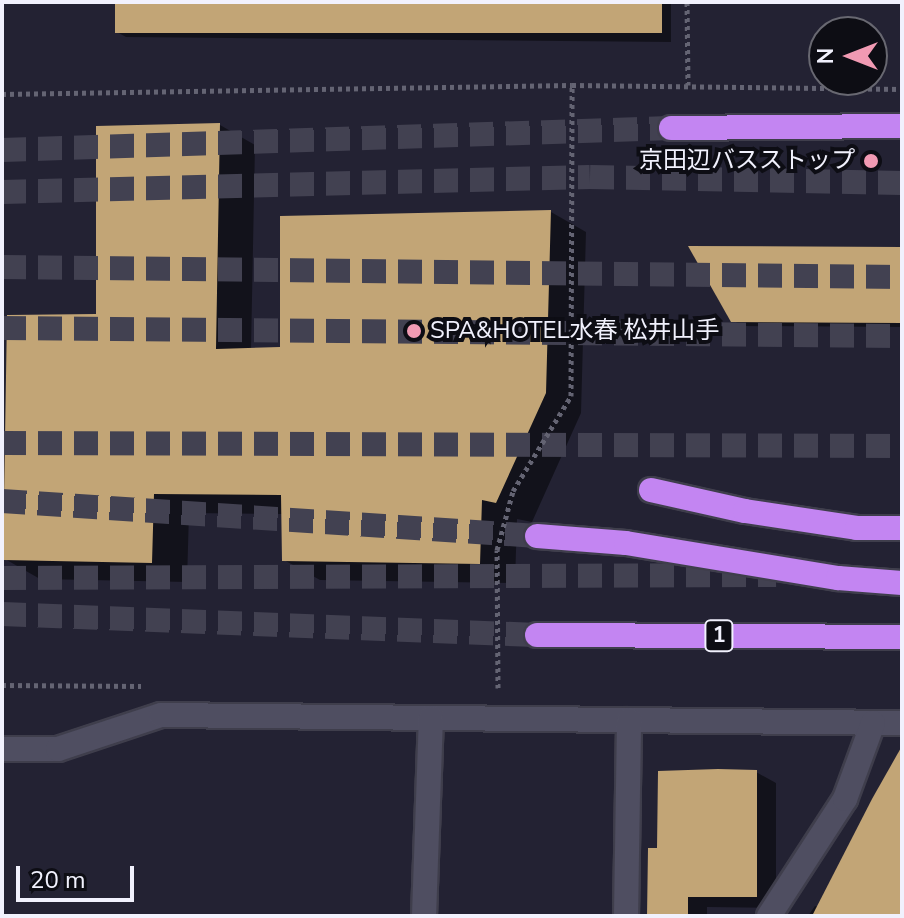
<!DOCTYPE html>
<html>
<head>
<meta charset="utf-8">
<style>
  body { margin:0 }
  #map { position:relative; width:904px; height:918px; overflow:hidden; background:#232233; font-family:"Nunito Sans","Noto Sans JP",sans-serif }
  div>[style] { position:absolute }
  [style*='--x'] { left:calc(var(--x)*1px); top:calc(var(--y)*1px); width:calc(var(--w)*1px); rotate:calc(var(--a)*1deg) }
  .shadow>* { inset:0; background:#0007 }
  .building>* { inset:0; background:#c2a576; transform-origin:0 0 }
  .highway-tunnel>* { height:24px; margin-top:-12px; transform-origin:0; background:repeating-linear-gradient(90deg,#424151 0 24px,transparent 0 36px) }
  .path>* { height:5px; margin-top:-2.5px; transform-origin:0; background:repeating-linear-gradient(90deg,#646473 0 4px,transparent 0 8px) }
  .roads { filter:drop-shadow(2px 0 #3f3e4c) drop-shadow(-2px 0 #3f3e4c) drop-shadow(0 2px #3f3e4c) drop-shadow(0 -2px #3f3e4c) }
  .minor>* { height:24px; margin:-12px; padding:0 12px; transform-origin:12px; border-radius:12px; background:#4f4e61 }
  .highway>* { height:24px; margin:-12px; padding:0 12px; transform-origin:12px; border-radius:12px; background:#c385f2 }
  .dots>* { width:22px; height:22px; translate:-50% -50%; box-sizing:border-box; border:4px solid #0d0d14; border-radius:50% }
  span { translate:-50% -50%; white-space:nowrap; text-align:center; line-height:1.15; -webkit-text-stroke:8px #0d0d14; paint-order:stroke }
  .shield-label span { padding:2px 6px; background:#0d0d14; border:2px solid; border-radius:6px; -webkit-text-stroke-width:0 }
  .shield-label { font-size:22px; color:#f1f1fd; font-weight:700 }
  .poi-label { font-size:24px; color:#f1f1fd }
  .right { translate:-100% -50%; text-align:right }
  .left { translate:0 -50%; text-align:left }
  .frame { position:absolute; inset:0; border:4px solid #f1f1fd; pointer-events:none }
  .north { position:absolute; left:808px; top:16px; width:80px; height:80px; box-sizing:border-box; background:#0d0d14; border:2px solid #686871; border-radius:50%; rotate:270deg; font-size:22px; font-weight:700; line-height:32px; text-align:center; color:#f1f1fd }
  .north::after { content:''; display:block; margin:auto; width:28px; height:36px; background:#f19ab3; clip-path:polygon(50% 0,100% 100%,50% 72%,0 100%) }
  .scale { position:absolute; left:16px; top:866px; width:118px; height:36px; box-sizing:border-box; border:4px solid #f1f1fd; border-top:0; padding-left:10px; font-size:24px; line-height:28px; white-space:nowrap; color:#f1f1fd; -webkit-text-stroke:6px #0d0d14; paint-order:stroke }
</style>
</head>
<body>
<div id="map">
  <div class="shadow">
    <i style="clip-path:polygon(117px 2px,671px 2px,671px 42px,126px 37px,117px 32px)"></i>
    <i style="clip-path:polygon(220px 125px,255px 145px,251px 350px,282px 349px,551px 212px,586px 232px,581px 413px,532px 522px,517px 519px,515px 583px,320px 580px,284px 560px,283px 514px,189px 513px,187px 582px,40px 579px,5px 559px,98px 316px)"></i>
    <i style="clip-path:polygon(902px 249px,902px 327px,743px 326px,732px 320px)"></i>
    <i style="clip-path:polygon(902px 770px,902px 916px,808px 916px,815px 906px,818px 907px)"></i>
    <i style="clip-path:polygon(756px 772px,776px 783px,776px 908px,707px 907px,707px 916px,649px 916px,659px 850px)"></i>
  </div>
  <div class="building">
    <i style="left:115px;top:2px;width:547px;height:31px"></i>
    <i style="clip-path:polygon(220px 123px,216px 349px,280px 347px,280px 216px,551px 210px,546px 393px,496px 503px,482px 500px,480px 564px,282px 561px,281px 495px,154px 494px,152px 563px,3px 560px,7px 315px,96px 314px,96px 126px)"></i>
    <i style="clip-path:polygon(688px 246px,902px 247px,902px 323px,731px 322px)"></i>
    <i style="clip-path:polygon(902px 746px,902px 916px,812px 916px,872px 799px)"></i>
    <i style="clip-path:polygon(718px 769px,757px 770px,757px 897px,688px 897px,688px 916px,647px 916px,648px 848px,657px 848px,658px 771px)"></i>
  </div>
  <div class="highway-tunnel">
    <i style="--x:2;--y:150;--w:669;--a:-1.88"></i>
    <i style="--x:2;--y:192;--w:588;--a:-1.46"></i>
    <i style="--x:590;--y:177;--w:312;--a:1.1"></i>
    <i style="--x:2;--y:267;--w:900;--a:0.64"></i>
    <i style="--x:2;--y:328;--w:900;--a:0.51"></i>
    <i style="--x:2;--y:443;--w:900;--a:0.19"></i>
    <i style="--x:2;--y:501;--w:536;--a:3.74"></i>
    <i style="--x:2;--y:578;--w:774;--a:-0.22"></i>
    <i style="--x:2;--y:614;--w:535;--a:2.25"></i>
  </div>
  <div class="path">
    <i style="--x:687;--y:2;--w:83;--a:89.3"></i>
    <i style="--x:2;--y:94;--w:570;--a:-0.9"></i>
    <i style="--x:572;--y:85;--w:330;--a:0.7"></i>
    <i style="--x:2;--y:685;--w:139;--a:0.4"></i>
    <i style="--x:498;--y:688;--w:138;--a:-90.4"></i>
    <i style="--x:497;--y:550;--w:61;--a:-74.8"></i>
    <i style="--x:513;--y:491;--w:111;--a:-58.6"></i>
    <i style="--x:571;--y:396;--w:311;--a:-89.8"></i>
  </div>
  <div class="roads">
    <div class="minor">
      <i style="--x:2;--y:749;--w:56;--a:0"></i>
      <i style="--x:58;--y:749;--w:108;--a:-18.3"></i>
      <i style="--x:161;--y:715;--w:741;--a:0.62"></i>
      <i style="--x:424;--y:916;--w:198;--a:-88"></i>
      <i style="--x:626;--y:916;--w:196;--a:-89.1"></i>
      <i style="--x:769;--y:916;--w:140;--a:-57"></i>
      <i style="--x:845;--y:799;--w:81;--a:-69.8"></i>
    </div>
    <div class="highway">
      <i style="--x:671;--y:128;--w:231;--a:-0.5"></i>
      <i style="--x:651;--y:490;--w:96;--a:12.6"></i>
      <i style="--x:745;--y:511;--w:113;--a:8.6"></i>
      <i style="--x:857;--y:528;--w:45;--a:0"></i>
      <i style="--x:537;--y:536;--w:89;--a:4.5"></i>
      <i style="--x:626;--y:543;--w:215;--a:9.4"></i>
      <i style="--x:838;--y:578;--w:64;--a:4.5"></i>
      <i style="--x:537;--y:635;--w:365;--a:0.3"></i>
    </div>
  </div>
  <div class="dots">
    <i style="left:871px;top:161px;background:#f19ab3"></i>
    <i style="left:414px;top:331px;background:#f19ab3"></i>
  </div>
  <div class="shield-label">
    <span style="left:719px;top:636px">1</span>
  </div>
  <div class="poi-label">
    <span class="right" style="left:855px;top:161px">京田辺バスストップ</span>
    <span class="left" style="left:430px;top:331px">SPA&amp;HOTEL水春 松井山手</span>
  </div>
  <div class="frame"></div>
  <div class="north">N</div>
  <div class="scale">20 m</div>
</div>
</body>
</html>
